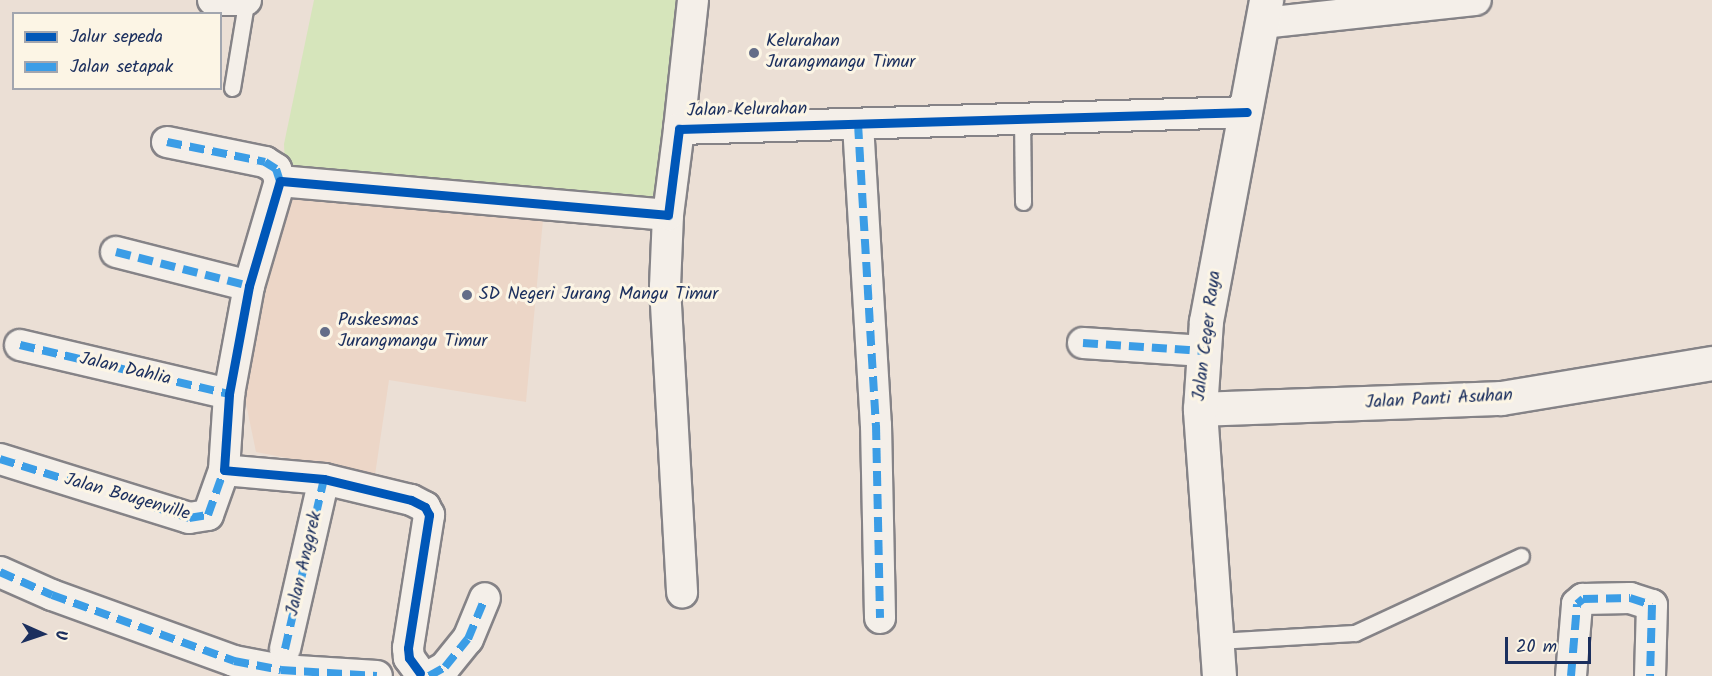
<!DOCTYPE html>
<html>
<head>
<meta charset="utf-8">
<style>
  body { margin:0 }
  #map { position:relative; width:1712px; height:676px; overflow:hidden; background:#ebdfd5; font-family:Kalam,sans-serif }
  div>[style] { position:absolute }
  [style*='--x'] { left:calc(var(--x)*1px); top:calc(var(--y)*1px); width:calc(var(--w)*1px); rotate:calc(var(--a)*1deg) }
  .built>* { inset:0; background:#ecd6c7 }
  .green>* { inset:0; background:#d6e5bb }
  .roads { filter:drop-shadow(2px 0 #858387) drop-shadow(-2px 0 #858387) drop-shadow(0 2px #858387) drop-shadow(0 -2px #858387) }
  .service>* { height:15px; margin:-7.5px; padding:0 7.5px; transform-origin:7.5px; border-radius:7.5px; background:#f4efe9 }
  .minor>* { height:30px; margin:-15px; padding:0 15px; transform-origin:15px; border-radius:15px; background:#f4efe9 }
  .tertiary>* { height:33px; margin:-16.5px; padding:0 16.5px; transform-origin:16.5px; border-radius:16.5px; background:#f4efe9 }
  .secondary>* { height:33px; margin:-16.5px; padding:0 16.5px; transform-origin:16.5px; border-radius:16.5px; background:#f4efe9 }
  .quiet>* { height:8px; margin-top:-4px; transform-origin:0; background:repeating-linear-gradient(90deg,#3b9de6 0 15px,transparent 0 23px) }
  .cycleway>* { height:9px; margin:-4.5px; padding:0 4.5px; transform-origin:4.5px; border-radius:4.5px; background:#0057b8 }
  .dots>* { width:16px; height:16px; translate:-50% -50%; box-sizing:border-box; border:3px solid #fcf5e5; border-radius:50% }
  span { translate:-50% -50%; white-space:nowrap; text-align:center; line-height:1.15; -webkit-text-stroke:6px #fcf5e5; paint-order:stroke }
  .poi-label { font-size:18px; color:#1b2f5e }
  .left { translate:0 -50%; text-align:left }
  .street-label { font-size:18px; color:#1b2f5e }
  .legend { position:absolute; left:12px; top:12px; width:210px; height:78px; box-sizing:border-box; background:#fcf5e5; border:2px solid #a2a6af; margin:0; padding:8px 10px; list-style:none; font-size:18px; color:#1b2f5e }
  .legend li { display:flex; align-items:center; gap:12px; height:30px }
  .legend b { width:30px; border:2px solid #a2a6af }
  .north { position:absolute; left:12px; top:604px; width:60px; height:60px; -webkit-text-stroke:4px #fcf5e5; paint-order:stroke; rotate:93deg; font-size:16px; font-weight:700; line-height:24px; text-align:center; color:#1b2f5e }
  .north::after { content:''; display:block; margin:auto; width:21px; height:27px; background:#1b2f5e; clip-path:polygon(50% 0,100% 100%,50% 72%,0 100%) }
  .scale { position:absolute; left:1505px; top:637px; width:86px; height:27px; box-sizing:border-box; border:3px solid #1b2f5e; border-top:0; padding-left:8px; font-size:18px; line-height:21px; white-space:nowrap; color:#1b2f5e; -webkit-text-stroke:4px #fcf5e5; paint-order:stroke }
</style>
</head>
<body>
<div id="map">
  <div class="built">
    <i style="clip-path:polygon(286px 184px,544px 209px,526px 402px,389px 380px,375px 475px,256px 452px,244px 394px)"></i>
  </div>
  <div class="green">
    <i style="clip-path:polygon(314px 0,690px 0,664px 219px,286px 184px,284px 144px)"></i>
  </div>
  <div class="roads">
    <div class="service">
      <i style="--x:232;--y:88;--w:86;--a:-80.6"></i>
      <i style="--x:1022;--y:117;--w:85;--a:89.3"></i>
      <i style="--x:1216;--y:641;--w:139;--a:-3.3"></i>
      <i style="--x:1355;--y:633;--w:183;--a:-24.9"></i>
    </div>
    <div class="minor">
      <i style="--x:213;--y:0;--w:33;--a:0"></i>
      <i style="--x:1263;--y:23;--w:214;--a:-6.2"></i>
      <i style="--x:858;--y:124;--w:302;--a:86.6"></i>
      <i style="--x:876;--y:425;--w:193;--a:88.8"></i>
      <i style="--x:679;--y:129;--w:130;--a:-83.8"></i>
      <i style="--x:167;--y:142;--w:100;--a:11.5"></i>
      <i style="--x:265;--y:162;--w:13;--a:32"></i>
      <i style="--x:276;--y:169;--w:13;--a:72"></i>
      <i style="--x:668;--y:215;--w:72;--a:92.4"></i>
      <i style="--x:665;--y:287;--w:306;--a:86.8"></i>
      <i style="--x:116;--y:252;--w:137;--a:14.3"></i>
      <i style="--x:1083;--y:343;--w:121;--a:3.8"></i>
      <i style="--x:20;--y:345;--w:215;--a:13.2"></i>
      <i style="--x:0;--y:459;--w:198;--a:17.3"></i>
      <i style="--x:189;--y:518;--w:19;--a:-9"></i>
      <i style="--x:208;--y:515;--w:48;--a:-70.4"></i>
      <i style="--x:0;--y:572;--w:57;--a:23.9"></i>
      <i style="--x:52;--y:595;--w:194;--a:19.9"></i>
      <i style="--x:234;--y:661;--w:48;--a:10.8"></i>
      <i style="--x:281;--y:670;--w:96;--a:3.6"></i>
      <i style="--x:285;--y:649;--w:174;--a:-77.1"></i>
      <i style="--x:420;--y:673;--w:19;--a:-126"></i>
      <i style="--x:409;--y:658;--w:10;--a:-96"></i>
      <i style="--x:408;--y:648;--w:135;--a:-81"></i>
      <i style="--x:429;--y:515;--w:9;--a:-117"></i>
      <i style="--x:425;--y:507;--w:16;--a:-153"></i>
      <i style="--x:411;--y:500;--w:89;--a:-166.4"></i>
      <i style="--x:324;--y:479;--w:100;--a:-174.9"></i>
      <i style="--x:224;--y:470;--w:76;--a:-86.2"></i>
      <i style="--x:229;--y:394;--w:110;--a:-79.5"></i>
      <i style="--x:249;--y:286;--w:109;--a:-73.6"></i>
      <i style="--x:280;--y:181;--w:389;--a:5"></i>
      <i style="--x:668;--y:215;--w:87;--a:-82.7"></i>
      <i style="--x:679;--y:129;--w:568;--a:-1.71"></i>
      <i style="--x:429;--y:676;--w:18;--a:-29"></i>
      <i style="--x:445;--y:667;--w:36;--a:-51"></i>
      <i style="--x:468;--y:639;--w:44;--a:-67.5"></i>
      <i style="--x:1571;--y:676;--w:72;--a:-85.2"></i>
      <i style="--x:1577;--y:604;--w:8;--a:-40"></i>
      <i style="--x:1583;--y:599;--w:47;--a:-1.2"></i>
      <i style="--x:1630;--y:598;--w:23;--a:18"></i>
      <i style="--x:1652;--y:605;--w:71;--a:91.6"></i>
    </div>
    <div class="tertiary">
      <i style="--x:1200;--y:409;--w:301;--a:-2.1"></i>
      <i style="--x:1501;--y:398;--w:214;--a:-9.4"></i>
    </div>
    <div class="secondary">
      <i style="--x:1219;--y:676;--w:268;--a:-94.1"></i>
      <i style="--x:1200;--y:409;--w:88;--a:-86.1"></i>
      <i style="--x:1206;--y:321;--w:327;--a:-79.4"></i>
    </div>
  </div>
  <div class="quiet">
    <i style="--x:858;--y:124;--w:302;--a:86.6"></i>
    <i style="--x:876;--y:425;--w:193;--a:88.8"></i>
    <i style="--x:167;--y:142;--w:100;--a:11.5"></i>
    <i style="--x:265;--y:162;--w:13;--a:32"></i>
    <i style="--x:276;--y:169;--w:13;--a:72"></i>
    <i style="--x:116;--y:252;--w:137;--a:14.3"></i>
    <i style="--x:1083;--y:343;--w:121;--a:3.8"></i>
    <i style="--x:20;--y:345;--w:215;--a:13.2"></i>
    <i style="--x:0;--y:459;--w:198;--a:17.3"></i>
    <i style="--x:189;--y:518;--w:19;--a:-9"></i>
    <i style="--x:208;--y:515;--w:48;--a:-70.4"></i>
    <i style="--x:0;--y:572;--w:57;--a:23.9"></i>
    <i style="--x:52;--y:595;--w:194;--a:19.9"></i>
    <i style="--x:234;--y:661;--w:48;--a:10.8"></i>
    <i style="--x:281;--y:670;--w:96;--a:3.6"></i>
    <i style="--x:285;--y:649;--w:174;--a:-77.1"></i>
    <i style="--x:429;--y:676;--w:18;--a:-29"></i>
    <i style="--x:445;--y:667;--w:36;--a:-51"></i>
    <i style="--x:468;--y:639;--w:44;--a:-67.5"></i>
    <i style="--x:1571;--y:676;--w:72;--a:-85.2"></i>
    <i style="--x:1577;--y:604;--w:8;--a:-40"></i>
    <i style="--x:1583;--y:599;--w:47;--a:-1.2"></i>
    <i style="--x:1630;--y:598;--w:23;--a:18"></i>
    <i style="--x:1652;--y:605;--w:71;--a:91.6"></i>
  </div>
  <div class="cycleway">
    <i style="--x:420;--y:673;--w:19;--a:-126"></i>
    <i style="--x:409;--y:658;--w:10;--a:-96"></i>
    <i style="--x:408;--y:648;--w:135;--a:-81"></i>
    <i style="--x:429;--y:515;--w:9;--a:-117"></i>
    <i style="--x:425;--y:507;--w:16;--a:-153"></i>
    <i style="--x:411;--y:500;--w:89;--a:-166.4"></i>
    <i style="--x:324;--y:479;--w:100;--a:-174.9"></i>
    <i style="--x:224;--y:470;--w:76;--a:-86.2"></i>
    <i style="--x:229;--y:394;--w:110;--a:-79.5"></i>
    <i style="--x:249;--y:286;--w:109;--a:-73.6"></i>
    <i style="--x:280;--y:181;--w:389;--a:5"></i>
    <i style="--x:668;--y:215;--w:87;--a:-82.7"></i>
    <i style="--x:679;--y:129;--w:568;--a:-1.71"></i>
  </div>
  <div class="dots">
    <i style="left:754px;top:53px;background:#646d88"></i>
    <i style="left:467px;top:295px;background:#646d88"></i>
    <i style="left:325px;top:332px;background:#646d88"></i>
  </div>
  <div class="poi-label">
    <span class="left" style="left:766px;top:53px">Kelurahan<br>Jurangmangu Timur</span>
    <span class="left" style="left:479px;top:295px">SD Negeri Jurang Mangu Timur</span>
    <span class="left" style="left:338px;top:332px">Puskesmas<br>Jurangmangu Timur</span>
  </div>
  <div class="street-label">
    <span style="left:747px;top:111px;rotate:-1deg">Jalan Kelurahan</span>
    <span style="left:1208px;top:336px;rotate:-83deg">Jalan Ceger Raya</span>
    <span style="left:125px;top:370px;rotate:13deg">Jalan Dahlia</span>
    <span style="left:1439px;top:400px;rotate:-3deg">Jalan Panti Asuhan</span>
    <span style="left:127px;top:498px;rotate:16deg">Jalan Bougenville</span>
    <span style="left:305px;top:564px;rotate:-77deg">Jalan Anggrek</span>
  </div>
  <ul class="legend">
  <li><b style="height:8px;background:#0057b8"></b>Jalur sepeda</li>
  <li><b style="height:8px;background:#3b9de6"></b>Jalan setapak</li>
  </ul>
  <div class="north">U</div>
  <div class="scale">20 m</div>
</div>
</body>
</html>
